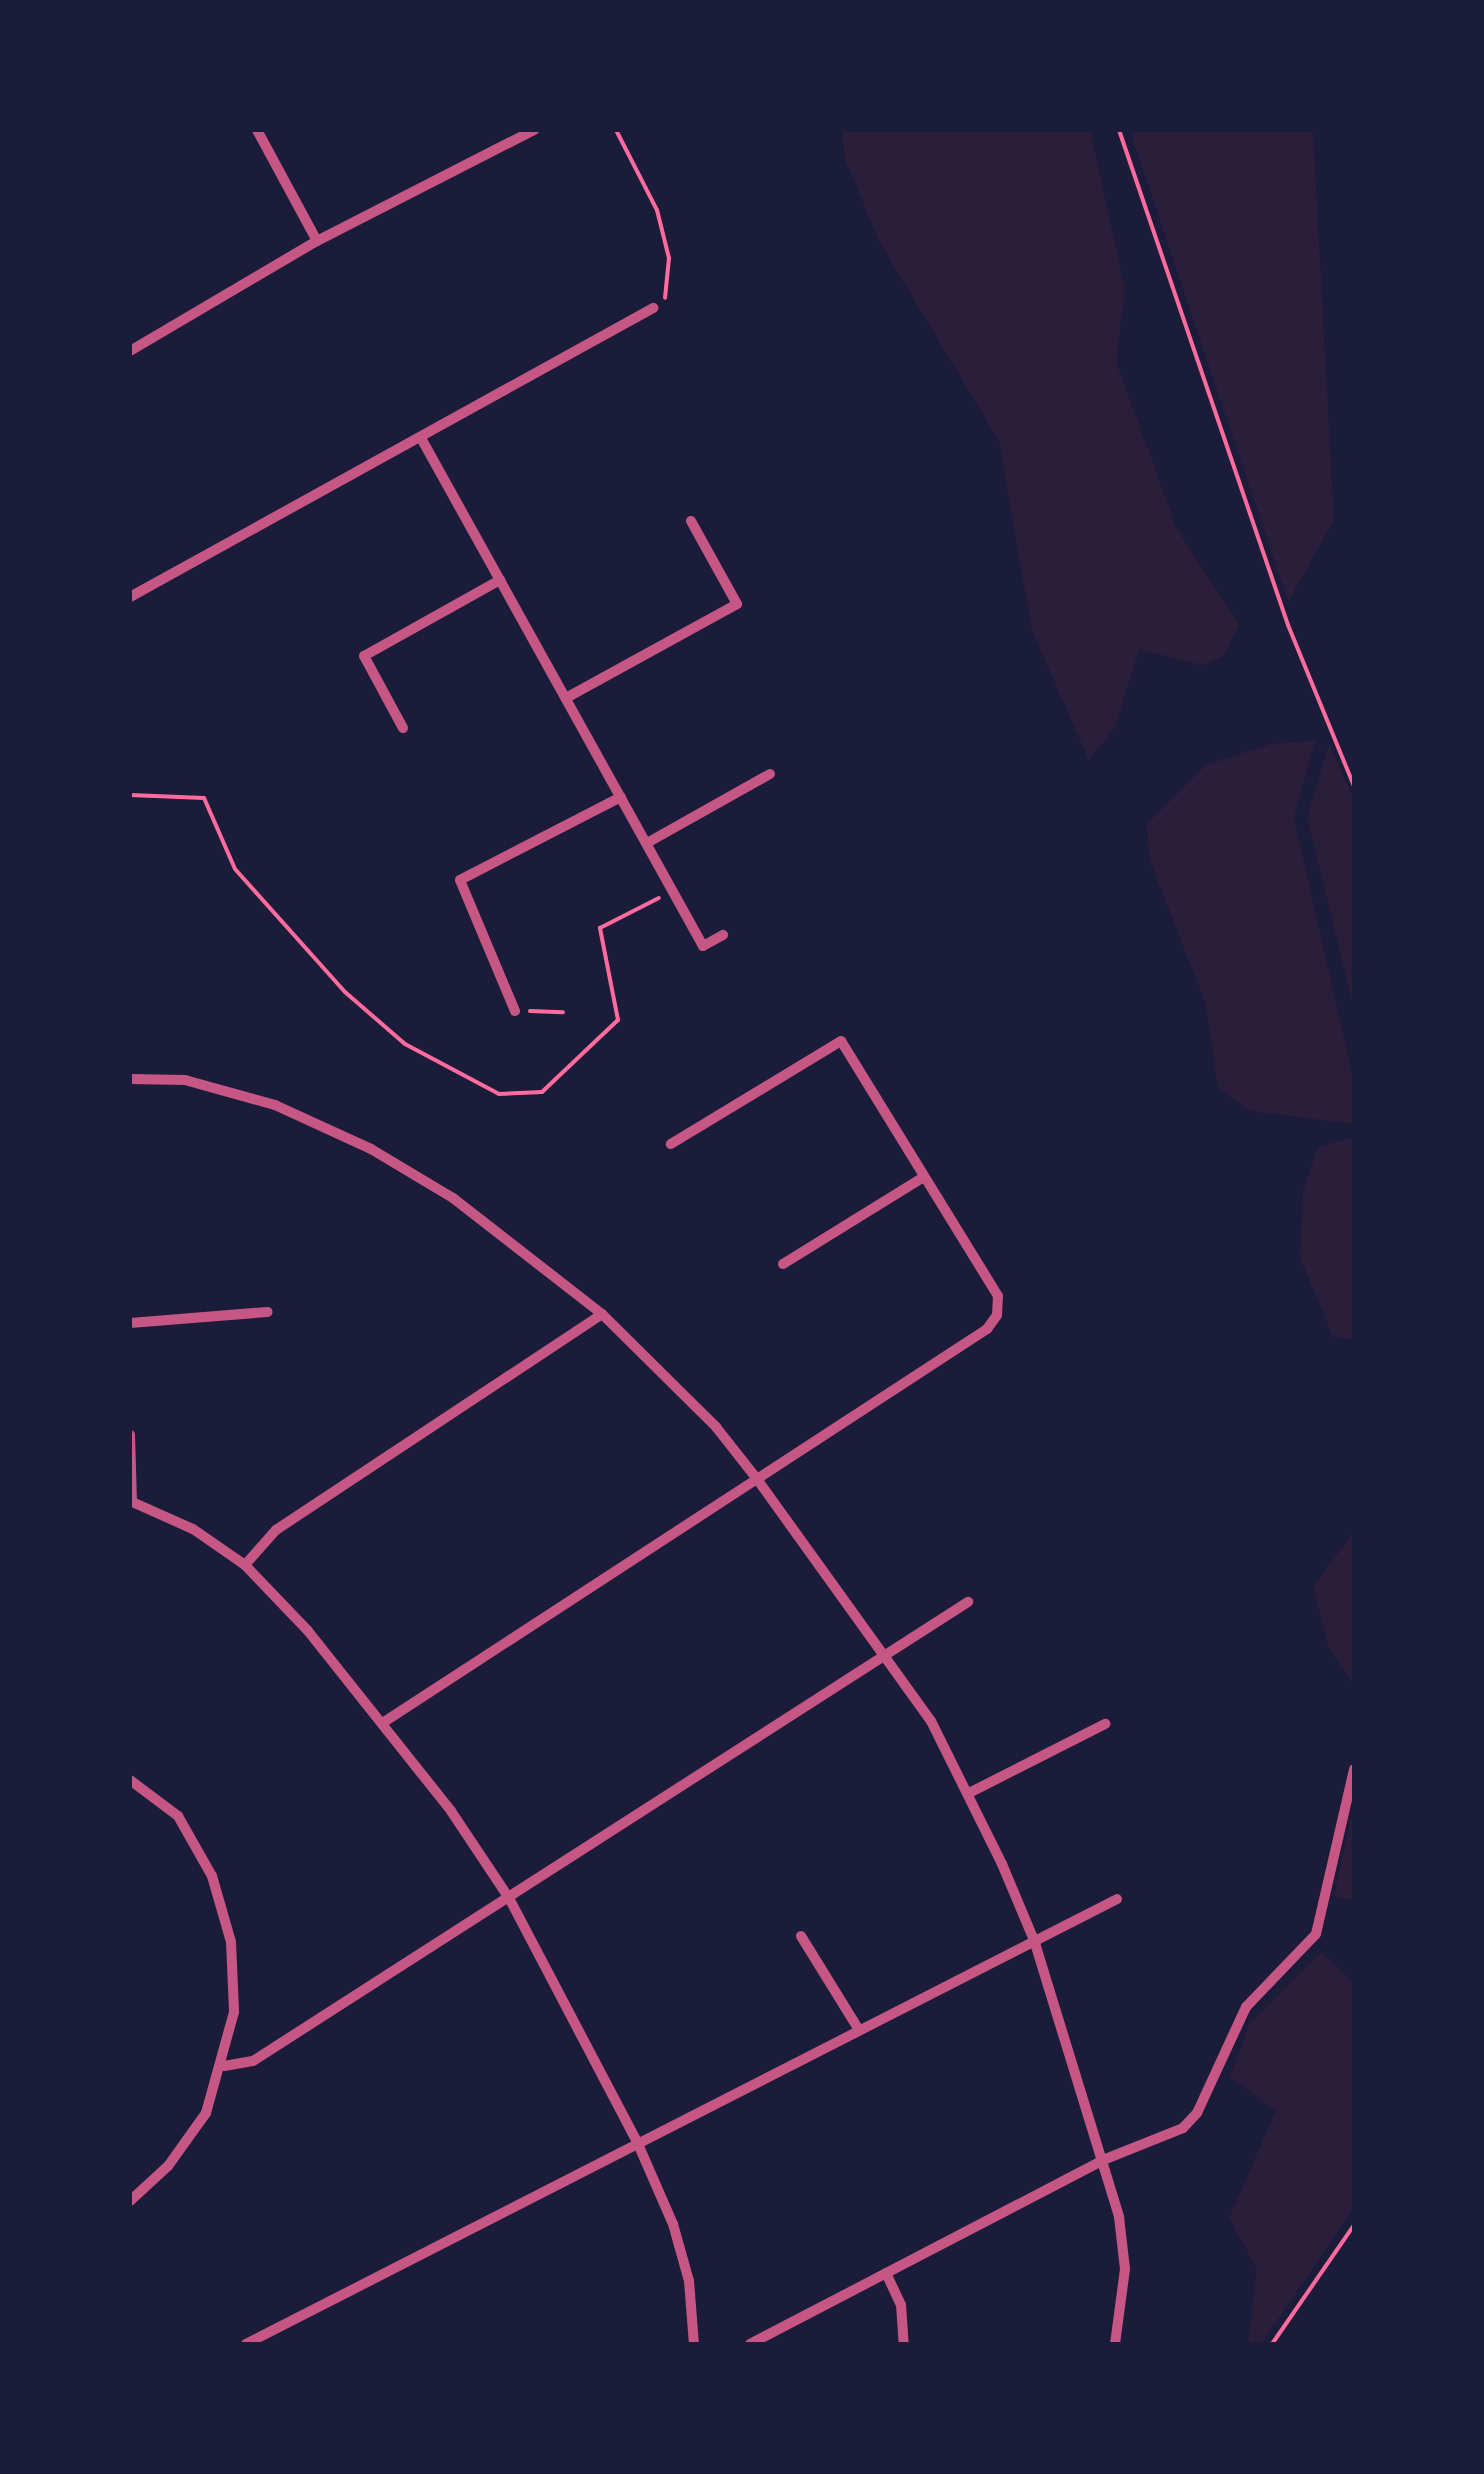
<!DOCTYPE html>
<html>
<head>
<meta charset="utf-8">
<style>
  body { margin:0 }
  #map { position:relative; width:1484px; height:2474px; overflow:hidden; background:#1b1b3a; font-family:"Exo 2",sans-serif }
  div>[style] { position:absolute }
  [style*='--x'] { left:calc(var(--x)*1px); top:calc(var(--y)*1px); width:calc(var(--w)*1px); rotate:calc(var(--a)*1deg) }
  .green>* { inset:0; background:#2a1e3b }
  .path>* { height:4px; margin:-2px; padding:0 2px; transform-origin:2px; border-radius:2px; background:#ff6b9d }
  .minor>* { height:10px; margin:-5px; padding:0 5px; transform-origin:5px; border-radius:5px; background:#c65784 }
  span { translate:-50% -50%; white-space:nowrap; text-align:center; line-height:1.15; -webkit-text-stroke:9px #1b1b3a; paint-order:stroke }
  .frame { position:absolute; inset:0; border:132px solid #1b1b3a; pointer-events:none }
</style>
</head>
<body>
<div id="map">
  <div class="green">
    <i style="clip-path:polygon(842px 130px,1090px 130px,1125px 289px,1116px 362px,1177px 529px,1239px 625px,1223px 657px,1202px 665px,1139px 649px,1115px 727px,1089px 760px,1032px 631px,999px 441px,880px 243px,845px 159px)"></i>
    <i style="clip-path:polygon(1130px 130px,1313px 130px,1334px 520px,1288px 602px)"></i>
    <i style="clip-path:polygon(1315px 741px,1294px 818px,1354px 1083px,1354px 1124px,1250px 1111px,1218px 1088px,1206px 1005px,1149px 858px,1147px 824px,1206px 765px,1270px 744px)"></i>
    <i style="clip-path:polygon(1329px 744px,1354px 800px,1354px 1008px,1307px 818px)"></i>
    <i style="clip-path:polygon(1354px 1137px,1354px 1339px,1333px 1337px,1300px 1257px,1303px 1192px,1318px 1147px)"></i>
    <i style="clip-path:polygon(1354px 1531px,1354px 1684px,1328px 1646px,1313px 1587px)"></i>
    <i style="clip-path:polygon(1354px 1804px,1354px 1900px,1334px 1896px)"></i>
    <i style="clip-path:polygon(1321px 1952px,1354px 1983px,1354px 2208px,1261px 2344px,1248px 2344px,1257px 2269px,1229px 2218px,1276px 2111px,1230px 2077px,1250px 2023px)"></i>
  </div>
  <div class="path">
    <i style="--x:616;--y:130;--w:90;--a:62.9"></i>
    <i style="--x:657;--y:210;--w:49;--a:76"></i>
    <i style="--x:669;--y:258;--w:40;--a:95.7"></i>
    <i style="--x:1119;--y:130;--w:523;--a:71.15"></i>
    <i style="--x:1288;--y:625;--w:174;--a:67.7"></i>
    <i style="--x:130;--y:795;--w:74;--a:2.3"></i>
    <i style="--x:204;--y:798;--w:77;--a:66.4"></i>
    <i style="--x:235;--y:869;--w:165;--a:48.2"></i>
    <i style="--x:345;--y:992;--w:79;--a:40.9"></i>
    <i style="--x:405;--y:1044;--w:106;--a:28"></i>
    <i style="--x:499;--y:1094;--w:43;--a:-2.7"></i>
    <i style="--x:542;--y:1092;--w:105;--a:-43.5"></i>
    <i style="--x:618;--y:1020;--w:94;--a:-101.1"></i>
    <i style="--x:600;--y:928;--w:66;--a:-27"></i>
    <i style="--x:530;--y:1011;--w:33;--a:2"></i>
    <i style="--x:1272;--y:2344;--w:145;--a:-55.4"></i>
  </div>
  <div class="minor">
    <i style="--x:257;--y:130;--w:126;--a:61.6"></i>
    <i style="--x:130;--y:351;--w:217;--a:-30.5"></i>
    <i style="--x:317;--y:241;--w:244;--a:-27.1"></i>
    <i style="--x:421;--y:438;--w:581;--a:60.96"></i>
    <i style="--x:703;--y:946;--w:23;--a:-29"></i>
    <i style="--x:130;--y:597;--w:598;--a:-28.92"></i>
    <i style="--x:566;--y:698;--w:195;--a:-28.8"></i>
    <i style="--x:737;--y:604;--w:95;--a:-119"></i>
    <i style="--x:403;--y:728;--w:82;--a:-118.4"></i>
    <i style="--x:364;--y:656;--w:156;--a:-29.2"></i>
    <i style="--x:647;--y:843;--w:141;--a:-29.3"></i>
    <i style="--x:515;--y:1011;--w:142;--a:-112.8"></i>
    <i style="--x:460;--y:880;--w:181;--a:-27.3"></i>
    <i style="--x:130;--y:1079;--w:55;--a:1"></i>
    <i style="--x:185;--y:1080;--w:93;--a:15.5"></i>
    <i style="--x:275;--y:1105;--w:106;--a:24.6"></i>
    <i style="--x:371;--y:1149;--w:96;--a:30.9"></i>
    <i style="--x:453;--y:1198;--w:189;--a:37.9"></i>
    <i style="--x:602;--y:1314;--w:161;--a:44.7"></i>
    <i style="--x:716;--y:1427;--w:66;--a:51.7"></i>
    <i style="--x:757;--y:1479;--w:298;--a:54.3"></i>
    <i style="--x:931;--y:1721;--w:160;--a:63.6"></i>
    <i style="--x:1002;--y:1864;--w:82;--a:67.2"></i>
    <i style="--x:1034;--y:1940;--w:290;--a:72.9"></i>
    <i style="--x:1119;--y:2217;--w:52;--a:83.4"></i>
    <i style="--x:1125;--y:2269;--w:76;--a:97.6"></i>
    <i style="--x:783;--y:1264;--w:163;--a:-31.7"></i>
    <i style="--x:130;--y:1323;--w:138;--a:-4.6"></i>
    <i style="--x:130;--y:1435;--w:67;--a:88.3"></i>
    <i style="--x:130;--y:1501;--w:69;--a:24"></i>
    <i style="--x:193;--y:1529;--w:63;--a:34.7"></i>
    <i style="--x:245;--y:1565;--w:91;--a:46.3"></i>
    <i style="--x:308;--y:1631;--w:230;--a:51.5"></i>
    <i style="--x:451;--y:1811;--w:105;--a:56.3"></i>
    <i style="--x:509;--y:1898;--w:278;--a:62.3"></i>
    <i style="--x:638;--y:2144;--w:87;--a:66.4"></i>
    <i style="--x:673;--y:2224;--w:59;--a:74.3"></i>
    <i style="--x:689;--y:2281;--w:63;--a:85.5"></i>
    <i style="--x:245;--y:1565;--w:47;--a:-48.5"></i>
    <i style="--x:276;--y:1530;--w:391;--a:-33.5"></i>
    <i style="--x:384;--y:1722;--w:720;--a:-33.09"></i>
    <i style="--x:987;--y:1329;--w:17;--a:-54"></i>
    <i style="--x:997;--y:1315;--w:19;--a:-87"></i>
    <i style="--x:998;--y:1296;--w:299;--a:-121.6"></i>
    <i style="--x:841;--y:1041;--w:199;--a:148.8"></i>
    <i style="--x:130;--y:1780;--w:60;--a:36.9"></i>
    <i style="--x:178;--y:1816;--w:69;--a:60.5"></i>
    <i style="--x:212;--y:1876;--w:69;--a:73.9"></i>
    <i style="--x:231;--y:1942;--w:70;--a:87.5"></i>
    <i style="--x:234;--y:2012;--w:105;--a:105.5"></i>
    <i style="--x:206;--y:2113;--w:65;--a:125.6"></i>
    <i style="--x:168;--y:2166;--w:52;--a:137.4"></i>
    <i style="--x:969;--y:1793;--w:153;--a:-26.9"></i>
    <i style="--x:801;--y:1936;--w:110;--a:58.3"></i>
    <i style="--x:224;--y:2066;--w:29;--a:-10"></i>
    <i style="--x:253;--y:2061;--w:850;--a:-32.7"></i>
    <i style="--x:886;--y:2273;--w:35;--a:65"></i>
    <i style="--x:901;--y:2305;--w:39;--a:86"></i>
    <i style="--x:246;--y:2344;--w:978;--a:-27.06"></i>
    <i style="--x:750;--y:2344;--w:398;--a:-27.5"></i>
    <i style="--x:1103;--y:2160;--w:86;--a:-21.8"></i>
    <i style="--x:1183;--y:2128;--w:21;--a:-47"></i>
    <i style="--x:1197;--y:2113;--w:117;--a:-65.2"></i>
    <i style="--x:1246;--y:2007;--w:101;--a:-46.2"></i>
    <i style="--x:1316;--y:1934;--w:169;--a:-77"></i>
  </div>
  <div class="frame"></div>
</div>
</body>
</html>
